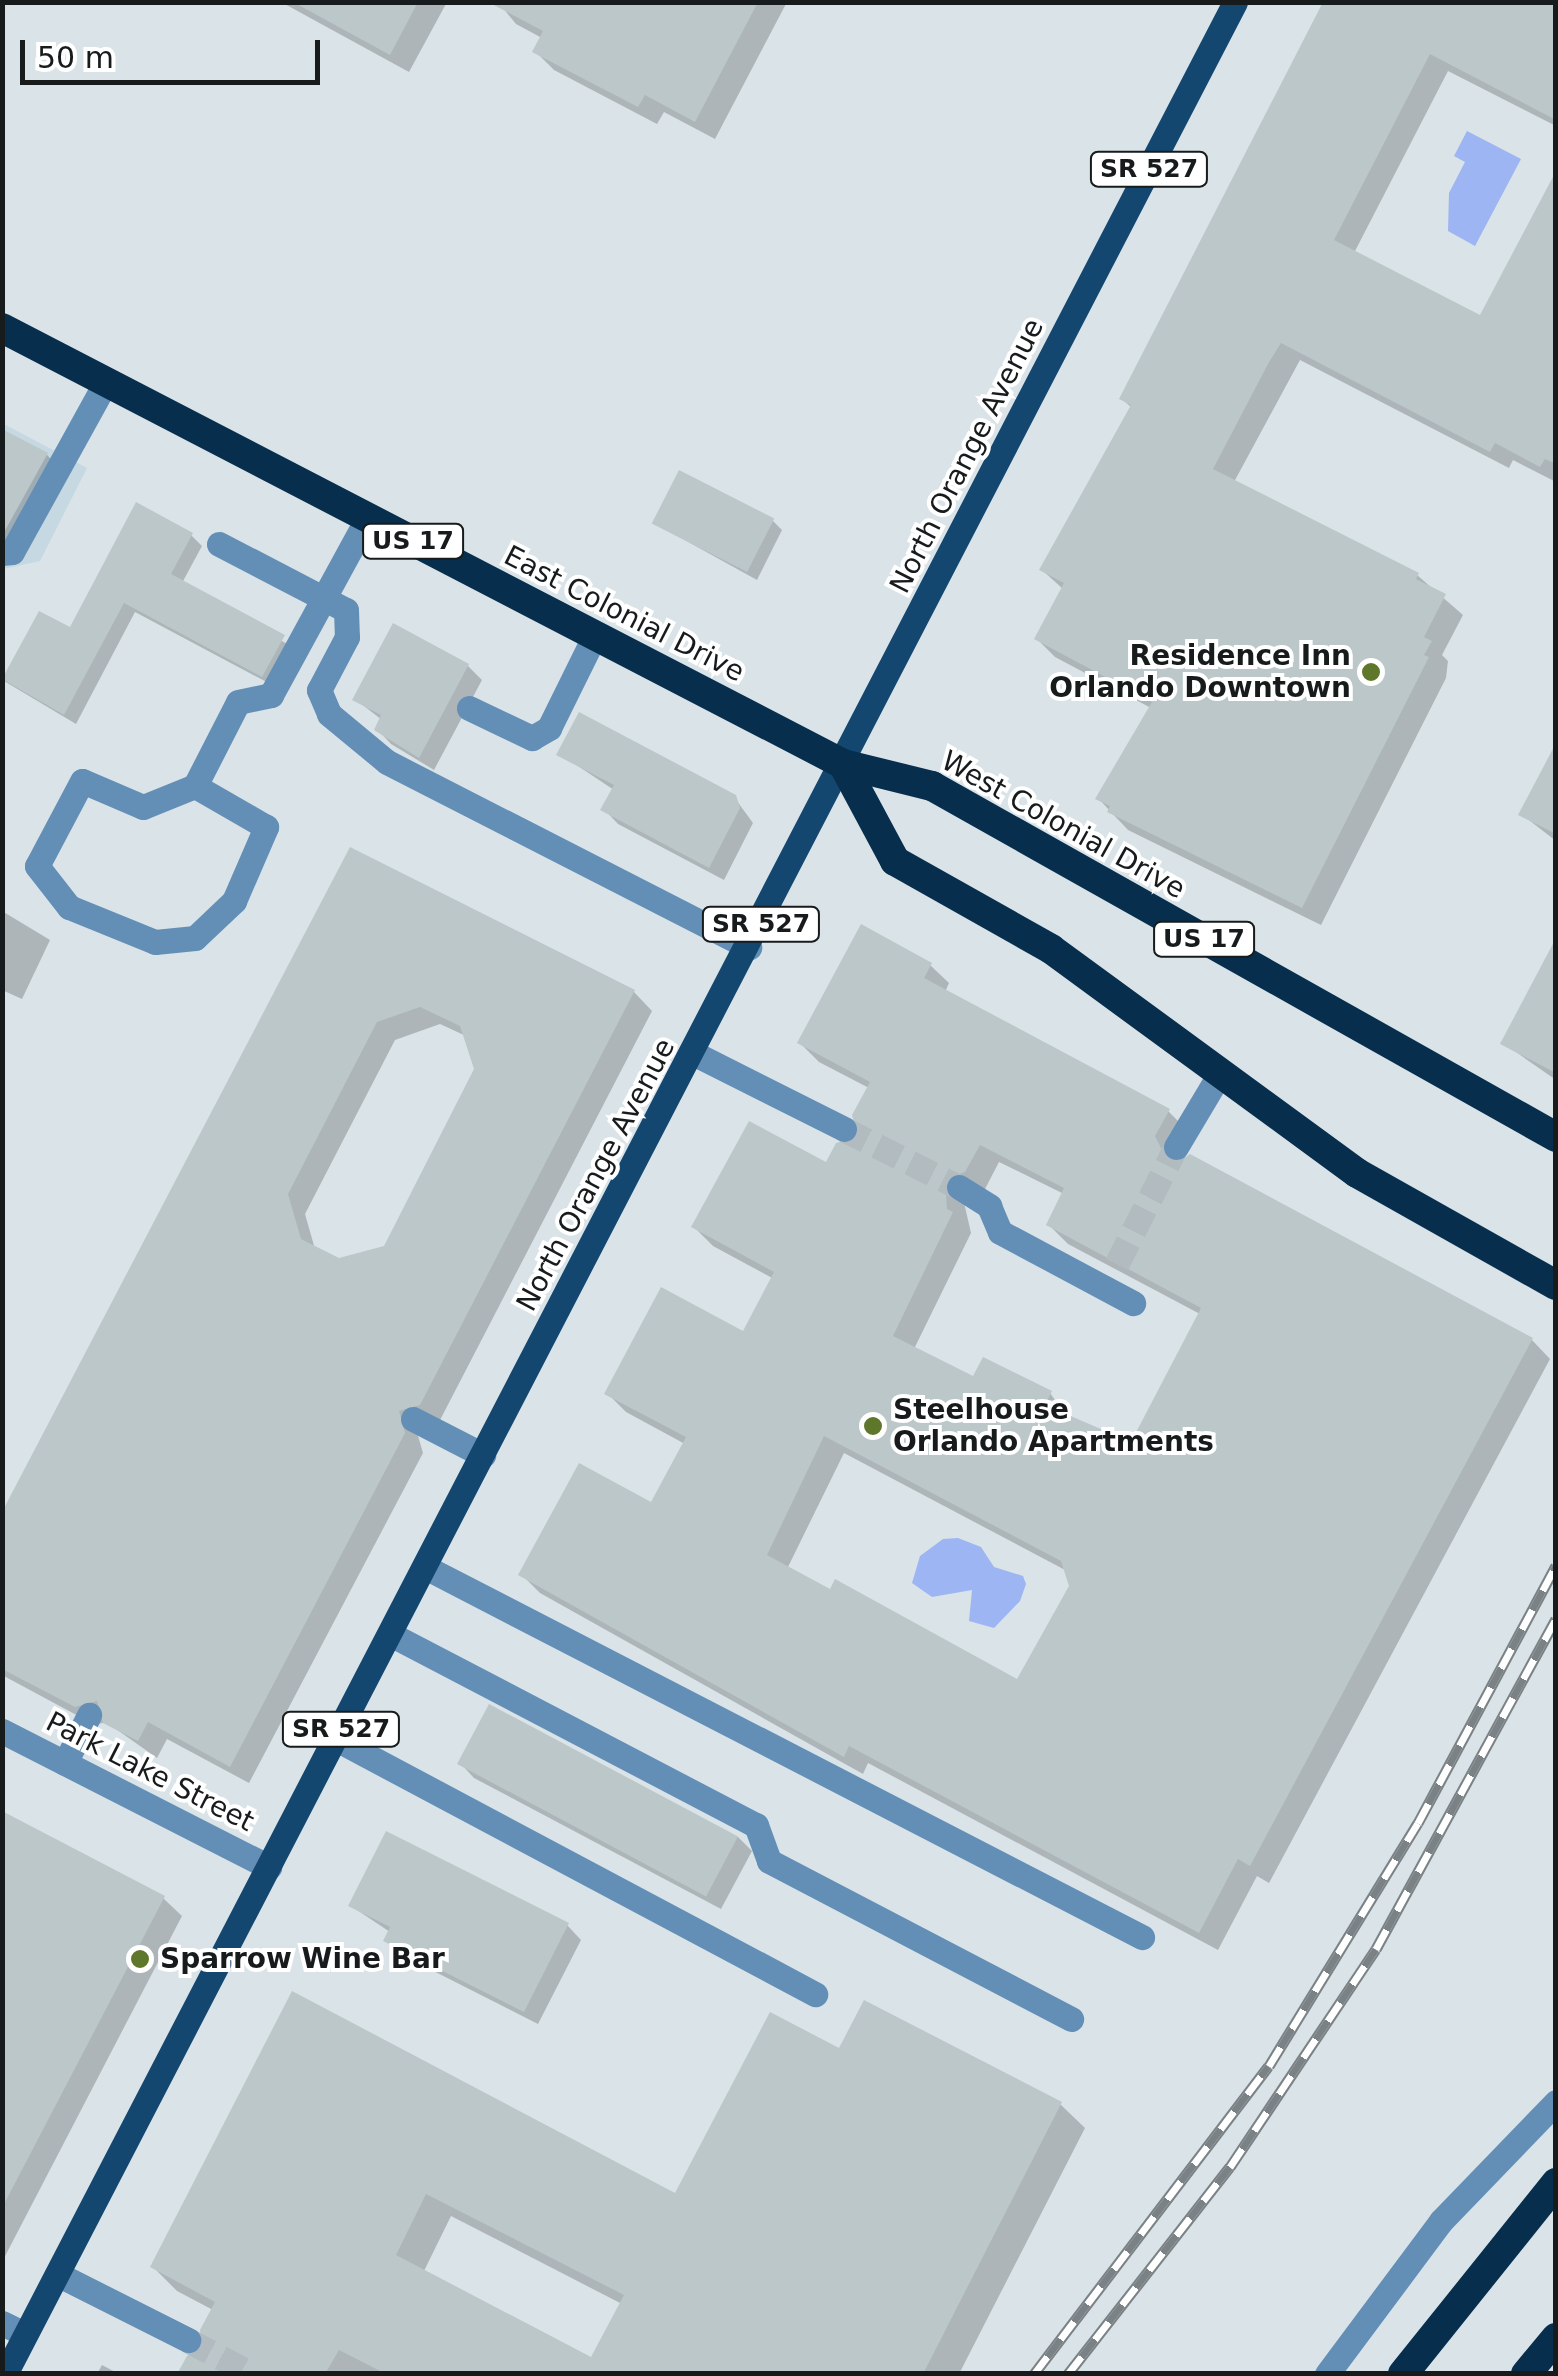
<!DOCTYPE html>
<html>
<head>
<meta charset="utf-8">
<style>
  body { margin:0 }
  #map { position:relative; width:1558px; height:2376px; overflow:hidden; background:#d9e3e8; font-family:"DejaVu Sans",sans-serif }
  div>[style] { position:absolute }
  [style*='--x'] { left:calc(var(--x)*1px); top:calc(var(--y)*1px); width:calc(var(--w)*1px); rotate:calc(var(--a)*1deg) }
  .built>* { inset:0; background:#c6d8e1 }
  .water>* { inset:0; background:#9db5f2 }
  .shadow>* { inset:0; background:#0003 }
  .building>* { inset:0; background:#bbc7c8; transform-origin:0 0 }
  .minor-tunnel>* { height:25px; margin-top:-12.5px; transform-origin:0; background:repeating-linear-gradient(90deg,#b2bbbf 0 25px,transparent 0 37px) }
  .minor>* { height:25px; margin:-12.5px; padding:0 12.5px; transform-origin:12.5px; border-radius:12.5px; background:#638fb7 }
  .major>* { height:25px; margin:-12.5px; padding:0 12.5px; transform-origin:12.5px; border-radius:12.5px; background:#134770 }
  .highway>* { height:30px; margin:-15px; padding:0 15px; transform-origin:15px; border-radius:15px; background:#072e4d }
  .rail>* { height:11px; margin-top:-5.5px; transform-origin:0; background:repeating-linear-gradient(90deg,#fff 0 22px,#7b8285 0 44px); box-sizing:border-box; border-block:2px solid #7b8285 }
  .dots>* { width:28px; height:28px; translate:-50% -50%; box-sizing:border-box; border:5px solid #fff; border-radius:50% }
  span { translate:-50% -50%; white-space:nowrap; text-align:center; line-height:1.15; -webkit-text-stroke:8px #fff; paint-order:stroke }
  .shield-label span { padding:2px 8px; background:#fff; border:2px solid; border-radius:8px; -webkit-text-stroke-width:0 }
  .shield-label { font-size:25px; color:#171b1c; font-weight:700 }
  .street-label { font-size:28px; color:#171b1c }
  .poi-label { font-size:28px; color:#171b1c; font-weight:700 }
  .right { translate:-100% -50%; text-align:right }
  .left { translate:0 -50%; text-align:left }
  .frame { position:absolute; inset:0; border:5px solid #171b1c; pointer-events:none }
  .scale { position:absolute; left:20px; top:40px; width:300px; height:45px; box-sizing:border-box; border:5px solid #171b1c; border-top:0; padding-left:12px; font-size:30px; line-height:35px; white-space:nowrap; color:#171b1c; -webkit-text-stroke:8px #fff; paint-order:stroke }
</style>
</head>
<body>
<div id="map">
  <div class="built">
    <i style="clip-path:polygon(2px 423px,87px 468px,40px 561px,3px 569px)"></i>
  </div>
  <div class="water">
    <i style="clip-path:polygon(1467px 131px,1521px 159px,1475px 246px,1448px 231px,1449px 193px,1465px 162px,1454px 156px)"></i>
    <i style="clip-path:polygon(958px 1538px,981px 1547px,994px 1567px,1023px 1576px,1026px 1584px,1020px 1601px,994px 1628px,969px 1621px,972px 1590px,932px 1597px,912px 1583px,920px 1556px,943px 1539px)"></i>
  </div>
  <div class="shadow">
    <i style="clip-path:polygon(281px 2px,447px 2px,409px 72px)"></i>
    <i style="clip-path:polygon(498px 2px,787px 2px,715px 139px,664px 112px,657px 124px,554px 70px,535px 51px,542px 38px,516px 24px)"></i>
    <i style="clip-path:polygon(1324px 2px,1556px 2px,1556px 126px,1448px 71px,1354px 253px,1481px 318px,1556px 176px,1556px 482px,1513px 460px,1509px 468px,1300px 360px,1234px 482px,1417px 575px,1463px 615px,1442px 655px,1448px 661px,1446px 678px,1321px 925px,1128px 830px,1110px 811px,1098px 798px,1151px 708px,1055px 657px,1037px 639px,1063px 589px,1042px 570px,1132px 408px,1122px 399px)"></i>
    <i style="clip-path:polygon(2px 432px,47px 455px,66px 474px,2px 553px)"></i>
    <i style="clip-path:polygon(773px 521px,782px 530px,757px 580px,654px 523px)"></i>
    <i style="clip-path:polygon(191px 535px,202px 546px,182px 583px,294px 648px,274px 686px,135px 612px,76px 724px,4px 681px,40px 614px,71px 630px)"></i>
    <i style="clip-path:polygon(468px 666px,482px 680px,434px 770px,391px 744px,377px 729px,382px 720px,355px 699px)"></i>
    <i style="clip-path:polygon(1556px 748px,1556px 841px,1521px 814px)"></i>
    <i style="clip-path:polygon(560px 754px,734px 797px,753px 823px,724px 880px,618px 824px,604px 809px,614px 790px)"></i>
    <i style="clip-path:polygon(evenodd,351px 851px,634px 992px,652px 1011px,439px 1422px,416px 1429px,423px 1453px,249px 1783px,167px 1739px,157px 1758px,106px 1722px,95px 1725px,2px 1675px,2px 1516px,351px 851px,440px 1024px,466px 1036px,476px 1070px,385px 1248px,339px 1260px,315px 1249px,305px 1214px,395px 1040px,440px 1024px)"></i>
    <i style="clip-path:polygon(2px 911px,50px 940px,22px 999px,2px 990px)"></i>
    <i style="clip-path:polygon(1556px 943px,1556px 1080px,1503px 1043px)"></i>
    <i style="clip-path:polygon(evenodd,930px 965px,949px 983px,945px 992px,1168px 1111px,1187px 1130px,1173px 1156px,1177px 1166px,1532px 1340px,1550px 1359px,1269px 1883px,1257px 1876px,1218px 1950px,868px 1763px,863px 1774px,540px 1593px,521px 1574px,652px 1506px,685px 1444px,626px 1412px,607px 1393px,744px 1334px,774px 1279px,713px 1246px,694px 1227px,827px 1165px,861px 1139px,869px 1088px,819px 1062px,800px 1043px,930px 965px,999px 1162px,1064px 1194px,1049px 1225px,1068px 1244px,1200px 1314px,1132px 1445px,1067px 1417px,1050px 1393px,974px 1380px,914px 1349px,971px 1233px,963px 1198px,984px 1191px,999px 1162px,930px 965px,844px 1453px,1067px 1571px,1071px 1587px,1018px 1683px,787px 1569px,844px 1453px)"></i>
    <i style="clip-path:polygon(460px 1763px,738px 1837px,752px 1851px,721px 1909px,474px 1778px)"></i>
    <i style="clip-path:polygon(2px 1812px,163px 1898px,182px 1916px,2px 2262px)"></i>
    <i style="clip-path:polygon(351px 1906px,567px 1925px,581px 1940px,538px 2024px,400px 1954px,386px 1940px,390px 1932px)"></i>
    <i style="clip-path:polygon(evenodd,293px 1995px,676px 2196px,841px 2052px,1060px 2104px,1085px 2128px,959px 2374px,180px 2374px,205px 2350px,213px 2310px,177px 2291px,153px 2267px,293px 1995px,451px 2216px,622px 2304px,592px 2360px,423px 2273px,451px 2216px)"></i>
    <i style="clip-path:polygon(102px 2365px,119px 2374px,97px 2374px)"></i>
  </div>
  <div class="building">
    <i style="clip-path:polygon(293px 2px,418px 2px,390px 55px)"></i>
    <i style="clip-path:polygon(488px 2px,758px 2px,695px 122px,645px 95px,638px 107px,532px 52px,543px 31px)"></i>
    <i style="clip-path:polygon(1323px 2px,1556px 2px,1556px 120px,1430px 54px,1334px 240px,1480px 315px,1556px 171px,1556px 464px,1545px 459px,1540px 467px,1495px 443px,1490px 452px,1281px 343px,1268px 364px,1213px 469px,1419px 573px,1416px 579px,1446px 594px,1424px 637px,1432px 641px,1424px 655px,1429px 657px,1302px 908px,1107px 812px,1110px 806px,1095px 799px,1152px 702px,1034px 639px,1064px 583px,1039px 570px,1131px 405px,1119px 399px)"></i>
    <i style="clip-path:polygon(2px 429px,48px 453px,2px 536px)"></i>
    <i style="left:679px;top:470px;width:107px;height:60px;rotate:27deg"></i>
    <i style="clip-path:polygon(136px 502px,193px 533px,171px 574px,285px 635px,262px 677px,124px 603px,64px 715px,2px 679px,39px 611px,70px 627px)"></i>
    <i style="clip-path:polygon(393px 623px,469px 664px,419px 758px,374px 730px,381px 715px,352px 700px)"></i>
    <i style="clip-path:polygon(579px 712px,736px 795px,740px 808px,709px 868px,600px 810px,614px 785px,556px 755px)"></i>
    <i style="clip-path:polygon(1556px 743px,1556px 834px,1518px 815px)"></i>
    <i style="clip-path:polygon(evenodd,350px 847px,635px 990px,420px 1405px,399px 1411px,405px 1433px,230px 1767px,148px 1722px,138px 1741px,103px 1723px,97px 1701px,75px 1707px,2px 1669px,2px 1512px,350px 847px,420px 1007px,460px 1026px,474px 1069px,384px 1246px,339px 1258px,301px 1239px,288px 1194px,377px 1022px,420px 1007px)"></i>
    <i style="clip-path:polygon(evenodd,861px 924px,932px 963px,924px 978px,1170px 1109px,1155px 1136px,1167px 1160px,1177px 1163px,1190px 1154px,1533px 1338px,1250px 1866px,1238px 1859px,1199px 1933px,849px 1746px,844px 1757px,518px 1575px,579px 1463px,651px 1502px,686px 1437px,604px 1394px,661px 1287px,743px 1331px,774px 1272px,691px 1227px,749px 1121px,826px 1162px,836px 1143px,858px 1137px,852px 1115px,870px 1082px,797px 1043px,861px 924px,980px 1145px,1064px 1188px,1046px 1225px,1201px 1308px,1131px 1442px,1045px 1405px,1052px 1391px,983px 1357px,973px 1376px,893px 1336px,953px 1212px,947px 1209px,945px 1179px,965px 1172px,980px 1145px,861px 924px,824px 1436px,1061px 1561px,1069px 1586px,1017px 1679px,835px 1579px,830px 1589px,767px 1555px,824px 1436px)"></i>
    <i style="clip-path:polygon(1556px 938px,1556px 1073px,1500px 1044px)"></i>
    <i style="left:489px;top:1704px;width:282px;height:68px;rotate:28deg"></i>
    <i style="clip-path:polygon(2px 1811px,165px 1896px,2px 2208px)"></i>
    <i style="clip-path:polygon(386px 1831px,569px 1923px,524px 2012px,383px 1941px,390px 1927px,348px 1906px)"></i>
    <i style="clip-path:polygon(evenodd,292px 1991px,675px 2193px,770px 2012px,839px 2048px,864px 2000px,1062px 2102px,923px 2374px,386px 2374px,339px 2350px,325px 2374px,177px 2374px,187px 2356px,202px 2348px,200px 2330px,215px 2302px,150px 2267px,292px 1991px,426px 2194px,624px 2295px,591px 2357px,396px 2255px,426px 2194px)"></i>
  </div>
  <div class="minor-tunnel">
    <i style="--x:844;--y:1129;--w:129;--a:26.8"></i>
    <i style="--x:1117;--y:1264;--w:131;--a:-63.2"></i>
    <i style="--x:188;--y:2340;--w:72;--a:28"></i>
  </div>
  <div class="minor">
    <i style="--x:219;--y:544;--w:143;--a:27.5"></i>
    <i style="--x:346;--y:610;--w:27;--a:88"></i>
    <i style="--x:347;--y:637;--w:60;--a:117.8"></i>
    <i style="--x:319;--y:690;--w:26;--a:67"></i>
    <i style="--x:329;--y:714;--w:75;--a:39.6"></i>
    <i style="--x:387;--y:762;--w:407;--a:27.1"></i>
    <i style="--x:2;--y:553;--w:10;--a:-6"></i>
    <i style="--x:12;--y:552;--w:194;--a:-61.1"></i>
    <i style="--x:469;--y:708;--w:70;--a:25.5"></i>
    <i style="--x:532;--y:738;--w:20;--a:-30"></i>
    <i style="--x:549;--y:728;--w:104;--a:-63.7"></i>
    <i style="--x:195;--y:786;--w:56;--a:158"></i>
    <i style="--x:143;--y:807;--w:66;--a:-156.9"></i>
    <i style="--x:82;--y:781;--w:96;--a:117.9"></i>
    <i style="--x:37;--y:866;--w:52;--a:52"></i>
    <i style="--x:69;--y:907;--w:93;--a:22.1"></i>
    <i style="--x:155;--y:942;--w:40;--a:-5.7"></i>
    <i style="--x:195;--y:938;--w:54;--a:-43.5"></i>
    <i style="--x:234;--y:901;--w:81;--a:-66.6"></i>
    <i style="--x:266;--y:827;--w:82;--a:-150"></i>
    <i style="--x:195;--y:786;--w:94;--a:-62.9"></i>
    <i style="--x:238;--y:702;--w:34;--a:-12"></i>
    <i style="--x:271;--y:695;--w:203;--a:-61.4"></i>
    <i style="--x:693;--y:1053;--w:169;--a:26.7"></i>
    <i style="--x:1176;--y:1147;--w:84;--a:-59.2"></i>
    <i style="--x:959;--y:1187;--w:36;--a:32"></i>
    <i style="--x:989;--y:1206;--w:28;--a:67"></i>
    <i style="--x:1000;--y:1232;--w:151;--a:28.1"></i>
    <i style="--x:413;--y:1419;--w:79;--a:27.2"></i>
    <i style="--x:425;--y:1567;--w:807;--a:27.3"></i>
    <i style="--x:390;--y:1634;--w:413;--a:27.6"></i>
    <i style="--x:756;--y:1825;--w:38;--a:70"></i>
    <i style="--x:769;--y:1861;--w:341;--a:27.6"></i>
    <i style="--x:2;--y:1731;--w:300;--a:27"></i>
    <i style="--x:336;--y:1739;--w:543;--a:28.03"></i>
    <i style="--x:65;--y:1763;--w:54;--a:-63.4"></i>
    <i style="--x:57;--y:2274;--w:147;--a:26.7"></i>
    <i style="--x:2;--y:2323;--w:25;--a:26"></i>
    <i style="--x:1327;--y:2374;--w:191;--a:-53.3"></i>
    <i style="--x:1441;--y:2221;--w:165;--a:-46"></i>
  </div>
  <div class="major">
    <i style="--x:5;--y:2374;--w:2672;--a:-62.59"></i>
  </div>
  <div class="highway">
    <i style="--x:2;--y:328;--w:947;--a:27.4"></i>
    <i style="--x:843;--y:764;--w:92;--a:13.9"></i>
    <i style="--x:932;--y:786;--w:716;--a:29.36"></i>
    <i style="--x:843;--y:764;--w:110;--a:61.8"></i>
    <i style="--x:895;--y:861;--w:179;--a:29.4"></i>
    <i style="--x:1051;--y:949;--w:379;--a:36.2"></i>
    <i style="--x:1357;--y:1173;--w:228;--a:29.4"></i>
    <i style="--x:1403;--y:2374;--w:245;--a:-51.3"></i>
    <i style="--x:1526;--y:2374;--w:47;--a:-50.2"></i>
  </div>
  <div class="rail">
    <i style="--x:1034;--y:2374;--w:387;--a:-52.7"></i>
    <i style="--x:1269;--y:2066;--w:285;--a:-58.5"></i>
    <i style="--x:1418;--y:1823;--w:292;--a:-61.8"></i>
    <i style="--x:1068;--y:2374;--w:263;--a:-52"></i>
    <i style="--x:1230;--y:2167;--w:262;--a:-56.2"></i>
    <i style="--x:1376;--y:1949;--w:376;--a:-61.4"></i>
  </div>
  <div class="dots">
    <i style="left:1371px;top:672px;background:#5f772a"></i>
    <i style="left:873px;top:1426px;background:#5f772a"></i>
    <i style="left:140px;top:1959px;background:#5f772a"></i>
  </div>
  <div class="shield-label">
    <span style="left:1149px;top:169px">SR 527</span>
    <span style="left:413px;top:541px">US 17</span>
    <span style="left:761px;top:924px">SR 527</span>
    <span style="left:1204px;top:939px">US 17</span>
    <span style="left:341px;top:1729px">SR 527</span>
  </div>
  <div class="street-label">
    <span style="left:967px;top:456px;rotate:-63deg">North Orange Avenue</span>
    <span style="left:624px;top:614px;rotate:27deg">East Colonial Drive</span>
    <span style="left:1063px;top:825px;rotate:29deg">West Colonial Drive</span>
    <span style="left:596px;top:1175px;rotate:-62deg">North Orange Avenue</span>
    <span style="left:150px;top:1772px;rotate:27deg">Park Lake Street</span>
  </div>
  <div class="poi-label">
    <span class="right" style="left:1351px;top:672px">Residence Inn<br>Orlando Downtown</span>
    <span class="left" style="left:893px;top:1426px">Steelhouse<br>Orlando Apartments</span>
    <span class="left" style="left:160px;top:1959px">Sparrow Wine Bar</span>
  </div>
  <div class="frame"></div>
  <div class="scale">50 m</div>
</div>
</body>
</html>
